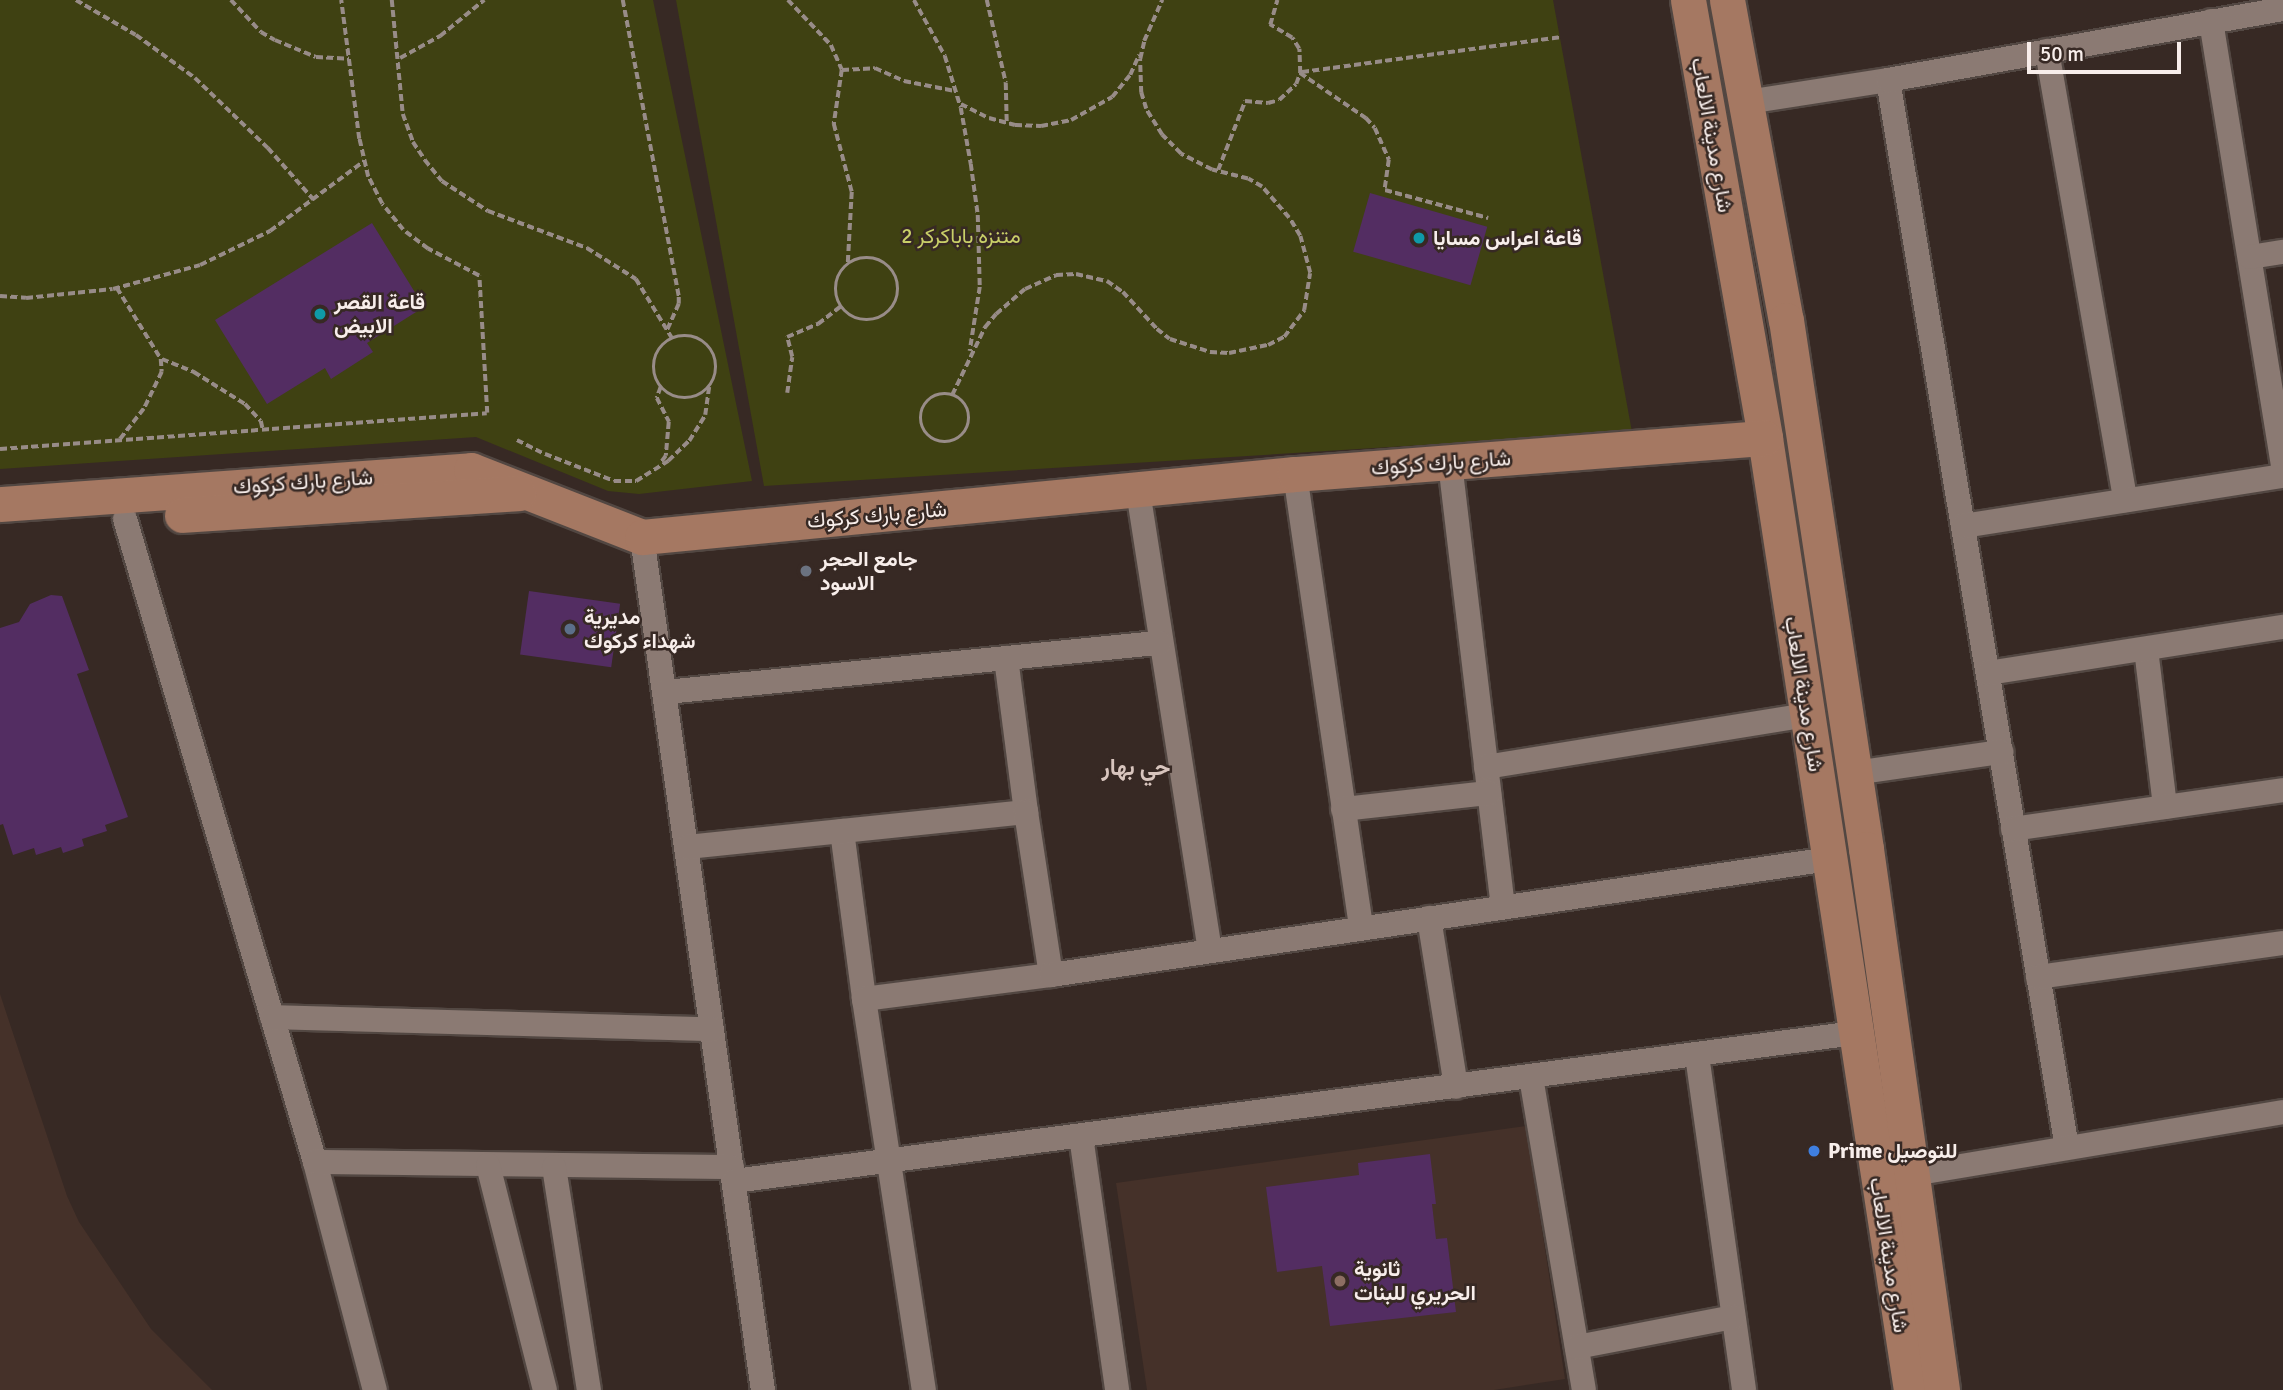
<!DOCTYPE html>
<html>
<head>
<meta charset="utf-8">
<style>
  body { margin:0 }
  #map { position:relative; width:2283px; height:1390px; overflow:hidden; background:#372924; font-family:Signika,Vazirmatn,sans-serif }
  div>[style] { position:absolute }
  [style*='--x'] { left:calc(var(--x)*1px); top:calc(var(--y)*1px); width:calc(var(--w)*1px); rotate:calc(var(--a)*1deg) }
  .built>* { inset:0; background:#453129 }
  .green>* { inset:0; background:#3f4112 }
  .building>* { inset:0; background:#532d62; transform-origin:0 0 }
  .path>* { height:3.5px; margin-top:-1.75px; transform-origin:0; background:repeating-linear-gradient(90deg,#988c88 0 7px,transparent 0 10.5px) }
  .path>.ring { margin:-1.75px; padding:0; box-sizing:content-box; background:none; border:3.5px solid #988c88; border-radius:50% }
  .roads { filter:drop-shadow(2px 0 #524742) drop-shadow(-2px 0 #524742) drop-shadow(0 2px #524742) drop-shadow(0 -2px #524742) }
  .street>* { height:24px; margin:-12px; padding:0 12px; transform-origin:12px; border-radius:12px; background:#8b7a73 }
  .secondary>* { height:35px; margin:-17.5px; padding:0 17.5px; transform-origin:17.5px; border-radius:17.5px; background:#a57862 }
  .dots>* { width:19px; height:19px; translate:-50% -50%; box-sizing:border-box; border:4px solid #372924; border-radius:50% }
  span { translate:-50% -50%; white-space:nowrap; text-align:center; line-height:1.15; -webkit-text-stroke:5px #372924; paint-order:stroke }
  .street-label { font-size:21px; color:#f8eeeb }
  .park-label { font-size:21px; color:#c9cf68 }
  .poi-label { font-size:21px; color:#f8eeeb; font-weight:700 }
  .left { translate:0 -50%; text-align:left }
  .neighbourhood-label { font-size:23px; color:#d8c5be; font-weight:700 }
  .scale { position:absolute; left:2027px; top:42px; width:154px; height:32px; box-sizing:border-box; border:4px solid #f8eeeb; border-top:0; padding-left:9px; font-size:21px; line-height:24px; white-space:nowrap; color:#f8eeeb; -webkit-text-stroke:5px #372924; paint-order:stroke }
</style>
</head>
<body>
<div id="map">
  <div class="built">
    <i style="clip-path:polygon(0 994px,67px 1196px,79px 1222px,151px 1329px,212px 1390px,0 1390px)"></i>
    <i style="clip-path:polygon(1526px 1126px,1565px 1379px,1494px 1390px,1147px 1390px,1116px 1183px)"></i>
  </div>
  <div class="green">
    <i style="clip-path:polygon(0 0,653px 0,752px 481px,639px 494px,608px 491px,476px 437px,0 469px)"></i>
    <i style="clip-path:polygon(676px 0,1553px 0,1632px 432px,764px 486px)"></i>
  </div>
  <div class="building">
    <i style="left:1370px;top:193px;width:122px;height:61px;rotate:16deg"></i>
    <i style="clip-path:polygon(372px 223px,424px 307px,367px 343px,373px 352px,331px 379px,325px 368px,267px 404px,215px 320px)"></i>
    <i style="left:529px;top:591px;width:92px;height:64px;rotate:8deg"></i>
    <i style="clip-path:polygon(51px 595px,62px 596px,89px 670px,77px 674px,128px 817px,105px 825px,107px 831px,82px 839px,84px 846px,63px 853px,61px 847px,36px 855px,34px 848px,13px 855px,3px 824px,0 825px,0 628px,19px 622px,30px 604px)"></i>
    <i style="clip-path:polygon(1430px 1154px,1436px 1204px,1432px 1204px,1436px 1239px,1447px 1238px,1456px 1312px,1330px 1326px,1322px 1266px,1277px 1272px,1266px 1187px,1359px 1175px,1358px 1163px)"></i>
  </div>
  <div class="path">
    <i style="--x:76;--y:0;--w:69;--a:30.3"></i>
    <i style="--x:136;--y:35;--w:73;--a:36.1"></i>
    <i style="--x:195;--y:78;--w:101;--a:43.8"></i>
    <i style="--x:268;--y:148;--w:69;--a:48.5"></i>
    <i style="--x:231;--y:0;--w:44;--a:46.8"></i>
    <i style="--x:261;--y:32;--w:16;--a:30"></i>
    <i style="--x:275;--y:40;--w:44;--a:22.5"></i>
    <i style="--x:316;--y:57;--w:33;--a:3"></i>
    <i style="--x:392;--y:0;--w:115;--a:84.5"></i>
    <i style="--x:403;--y:114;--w:30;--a:70"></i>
    <i style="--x:413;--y:142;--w:22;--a:56"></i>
    <i style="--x:425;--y:160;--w:27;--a:51"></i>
    <i style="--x:442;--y:181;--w:55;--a:33.1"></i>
    <i style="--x:488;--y:211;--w:106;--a:20.5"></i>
    <i style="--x:587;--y:248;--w:58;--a:32.3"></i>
    <i style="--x:636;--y:279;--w:69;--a:58.6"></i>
    <i style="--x:623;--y:0;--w:302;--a:79.3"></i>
    <i style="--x:679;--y:297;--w:7;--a:90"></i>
    <i style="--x:679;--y:304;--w:30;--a:114"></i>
    <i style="--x:788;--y:0;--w:62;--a:46.3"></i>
    <i style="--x:831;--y:45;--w:27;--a:66"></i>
    <i style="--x:842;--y:70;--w:55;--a:98.4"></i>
    <i style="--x:834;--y:124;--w:70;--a:75.2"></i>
    <i style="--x:852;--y:192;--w:72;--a:93.2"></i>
    <i style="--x:914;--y:0;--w:64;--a:61"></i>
    <i style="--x:945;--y:56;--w:54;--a:72.9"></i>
    <i style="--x:961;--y:108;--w:57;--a:79.9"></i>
    <i style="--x:971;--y:164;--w:51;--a:82.2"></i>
    <i style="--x:978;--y:215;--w:72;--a:88.4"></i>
    <i style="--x:980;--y:287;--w:65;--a:98.9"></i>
    <i style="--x:987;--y:0;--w:85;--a:77.1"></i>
    <i style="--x:1006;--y:83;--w:40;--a:88.6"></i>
    <i style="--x:400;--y:58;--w:46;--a:-28.8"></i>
    <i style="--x:440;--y:36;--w:57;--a:-39.3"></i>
    <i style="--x:842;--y:70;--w:33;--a:-3"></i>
    <i style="--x:875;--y:68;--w:32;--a:24"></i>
    <i style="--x:904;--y:81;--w:52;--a:11.1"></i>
    <i style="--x:1302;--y:72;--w:260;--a:-7.7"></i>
    <i style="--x:1300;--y:73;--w:80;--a:34.3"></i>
    <i style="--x:1366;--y:118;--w:13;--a:48"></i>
    <i style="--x:1375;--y:128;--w:35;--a:66"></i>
    <i style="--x:1389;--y:160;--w:30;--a:98"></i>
    <i style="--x:1385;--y:190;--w:107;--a:15.2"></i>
    <i style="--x:961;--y:104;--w:31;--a:27"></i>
    <i style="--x:989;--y:118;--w:27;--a:15"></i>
    <i style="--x:1015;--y:125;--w:26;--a:2"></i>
    <i style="--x:1041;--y:126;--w:31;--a:-11"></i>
    <i style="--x:1071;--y:120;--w:47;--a:-29.3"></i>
    <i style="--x:1112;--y:97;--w:28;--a:-51"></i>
    <i style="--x:1130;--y:75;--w:22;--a:-66"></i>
    <i style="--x:1218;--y:170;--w:74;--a:-68.6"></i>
    <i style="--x:1245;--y:101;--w:23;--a:5"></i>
    <i style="--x:1268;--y:103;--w:11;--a:-15"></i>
    <i style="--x:1279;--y:100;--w:23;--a:-43"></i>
    <i style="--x:1296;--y:84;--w:12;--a:-70"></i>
    <i style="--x:1300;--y:73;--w:24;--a:-92"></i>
    <i style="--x:1299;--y:49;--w:13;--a:-122"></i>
    <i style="--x:1292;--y:38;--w:26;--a:-149"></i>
    <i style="--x:1270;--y:25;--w:26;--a:-74"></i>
    <i class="ring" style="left:836px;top:258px;width:58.5px;height:58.5px"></i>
    <i style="--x:117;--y:288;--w:84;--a:58.2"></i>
    <i style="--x:161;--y:359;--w:13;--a:86"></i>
    <i style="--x:162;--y:372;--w:41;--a:115.9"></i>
    <i style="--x:144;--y:409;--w:39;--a:128"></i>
    <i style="--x:0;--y:296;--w:26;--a:4"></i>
    <i style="--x:26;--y:298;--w:87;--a:-5.9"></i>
    <i style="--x:113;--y:289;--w:90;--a:-15.4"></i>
    <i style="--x:200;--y:265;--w:78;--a:-25.9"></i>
    <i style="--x:270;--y:231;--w:117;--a:-36.7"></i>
    <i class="ring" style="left:654px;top:336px;width:58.5px;height:58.5px"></i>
    <i style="--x:162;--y:359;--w:35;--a:22"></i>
    <i style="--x:194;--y:372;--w:60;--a:32.1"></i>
    <i style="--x:245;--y:404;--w:23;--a:47"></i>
    <i style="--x:261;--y:421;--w:9;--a:77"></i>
    <i style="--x:661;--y:387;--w:12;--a:110"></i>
    <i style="--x:657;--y:398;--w:27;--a:63"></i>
    <i style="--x:669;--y:422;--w:34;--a:95"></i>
    <i style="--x:666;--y:456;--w:9;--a:126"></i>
    <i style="--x:787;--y:393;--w:36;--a:-82"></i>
    <i style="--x:792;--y:357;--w:21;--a:-104"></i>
    <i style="--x:787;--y:337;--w:34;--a:-23"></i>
    <i style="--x:818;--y:324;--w:29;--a:-38"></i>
    <i class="ring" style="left:921px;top:394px;width:44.5px;height:44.5px"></i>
    <i style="--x:952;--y:395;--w:76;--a:-64.1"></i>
    <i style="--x:985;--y:327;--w:17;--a:-50"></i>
    <i style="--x:996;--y:314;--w:38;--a:-41"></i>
    <i style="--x:1025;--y:289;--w:34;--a:-24"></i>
    <i style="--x:1056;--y:275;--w:20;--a:-3"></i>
    <i style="--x:1076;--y:274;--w:32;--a:13"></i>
    <i style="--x:1107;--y:281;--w:19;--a:35"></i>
    <i style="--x:1123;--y:292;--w:50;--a:47.4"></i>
    <i style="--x:1157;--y:329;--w:16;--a:38"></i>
    <i style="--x:1170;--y:339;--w:42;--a:18"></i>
    <i style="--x:1210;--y:352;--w:19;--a:3"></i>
    <i style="--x:1229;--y:353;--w:40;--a:-12"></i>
    <i style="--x:1268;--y:345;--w:18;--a:-27"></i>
    <i style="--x:1284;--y:337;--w:34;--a:-53"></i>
    <i style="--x:1304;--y:310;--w:37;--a:-81"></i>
    <i style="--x:1310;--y:273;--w:38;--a:-105"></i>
    <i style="--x:1300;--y:236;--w:21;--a:-121"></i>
    <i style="--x:1289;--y:218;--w:41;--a:-131.1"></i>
    <i style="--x:1262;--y:187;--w:16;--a:-150"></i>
    <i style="--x:1248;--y:179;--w:37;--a:-166"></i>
    <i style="--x:1212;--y:170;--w:35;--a:-153"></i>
    <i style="--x:1181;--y:154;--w:27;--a:-135"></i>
    <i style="--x:1162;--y:135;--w:31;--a:-122"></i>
    <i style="--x:1146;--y:109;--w:17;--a:-107"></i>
    <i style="--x:1141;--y:93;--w:34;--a:-92"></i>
    <i style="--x:1140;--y:59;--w:18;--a:-77"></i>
    <i style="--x:1144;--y:41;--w:45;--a:-66.3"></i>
    <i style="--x:517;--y:440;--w:31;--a:27"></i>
    <i style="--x:545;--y:454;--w:74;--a:21.4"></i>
    <i style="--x:614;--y:481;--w:22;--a:0"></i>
    <i style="--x:636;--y:481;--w:38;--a:-32"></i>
    <i style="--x:668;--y:461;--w:29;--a:-44"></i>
    <i style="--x:689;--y:441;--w:31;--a:-58"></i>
    <i style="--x:705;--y:415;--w:28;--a:-82"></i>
    <i style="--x:0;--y:449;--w:488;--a:-4.2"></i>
    <i style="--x:487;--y:413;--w:137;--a:-93.3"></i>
    <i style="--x:479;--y:276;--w:58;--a:-152.1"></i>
    <i style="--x:428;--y:249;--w:31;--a:-143"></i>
    <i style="--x:403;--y:230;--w:33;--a:-129"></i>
    <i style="--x:382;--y:204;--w:30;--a:-117"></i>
    <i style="--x:368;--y:177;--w:39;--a:-103"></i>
    <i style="--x:359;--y:139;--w:140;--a:-97.4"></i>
  </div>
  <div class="roads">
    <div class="street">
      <i style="--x:2211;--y:21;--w:449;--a:80.8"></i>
      <i style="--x:2047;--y:51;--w:456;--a:80.1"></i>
      <i style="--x:1888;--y:80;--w:1082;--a:80.48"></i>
      <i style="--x:1747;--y:102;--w:143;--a:-8.9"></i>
      <i style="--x:1888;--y:80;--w:401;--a:-10.2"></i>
      <i style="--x:2250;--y:257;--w:33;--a:-9"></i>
      <i style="--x:1450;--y:463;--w:447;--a:83.2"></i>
      <i style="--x:1295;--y:474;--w:459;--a:81.7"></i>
      <i style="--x:1138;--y:491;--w:464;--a:81.1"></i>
      <i style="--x:125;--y:519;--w:670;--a:73.54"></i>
      <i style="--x:315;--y:1162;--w:236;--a:75.3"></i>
      <i style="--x:1963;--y:526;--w:324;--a:-8.9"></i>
      <i style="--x:642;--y:537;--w:862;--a:81.93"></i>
      <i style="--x:2146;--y:649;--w:159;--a:83.1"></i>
      <i style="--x:1006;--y:658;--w:155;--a:82.6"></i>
      <i style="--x:1988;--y:673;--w:299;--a:-8.9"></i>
      <i style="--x:666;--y:692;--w:496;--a:-5.7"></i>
      <i style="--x:1486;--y:767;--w:325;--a:-9.2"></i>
      <i style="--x:1855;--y:773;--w:148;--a:-8.2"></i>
      <i style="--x:1343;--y:809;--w:147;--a:-6.3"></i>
      <i style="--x:2013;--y:829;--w:273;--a:-8.2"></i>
      <i style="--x:842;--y:831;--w:169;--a:82.5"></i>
      <i style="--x:864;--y:999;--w:396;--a:81.3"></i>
      <i style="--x:687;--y:847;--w:341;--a:-5.9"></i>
      <i style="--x:1026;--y:812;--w:165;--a:81.3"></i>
      <i style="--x:1429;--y:918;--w:171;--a:80.9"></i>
      <i style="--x:2038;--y:977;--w:247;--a:-7.9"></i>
      <i style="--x:864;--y:999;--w:189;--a:-7.3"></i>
      <i style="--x:1051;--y:975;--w:787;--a:-8.48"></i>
      <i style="--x:272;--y:1017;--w:440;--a:1.6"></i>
      <i style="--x:1697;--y:1055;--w:338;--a:82"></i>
      <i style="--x:1531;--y:1077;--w:317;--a:80.4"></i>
      <i style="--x:1081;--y:1136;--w:257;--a:81.9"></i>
      <i style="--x:315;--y:1162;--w:417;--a:0.7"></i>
      <i style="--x:488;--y:1165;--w:232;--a:75.8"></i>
      <i style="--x:554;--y:1167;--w:226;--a:81.1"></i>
      <i style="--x:1913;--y:1174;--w:375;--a:-9.5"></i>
      <i style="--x:734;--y:1181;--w:1131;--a:-7.52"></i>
      <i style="--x:1577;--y:1347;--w:159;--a:-10.9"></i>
    </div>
    <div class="secondary">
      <i style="--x:1688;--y:0;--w:445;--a:80"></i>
      <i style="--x:1765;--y:438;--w:963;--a:81.28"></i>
      <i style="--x:1727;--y:0;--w:325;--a:79.6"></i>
      <i style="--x:1786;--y:320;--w:535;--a:81.4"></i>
      <i style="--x:1866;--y:849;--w:546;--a:82"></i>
      <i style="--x:0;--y:504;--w:472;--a:-4.1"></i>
      <i style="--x:471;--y:470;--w:184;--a:21.4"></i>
      <i style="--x:642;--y:537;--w:656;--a:-5.51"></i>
      <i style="--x:1295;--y:474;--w:471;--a:-4.4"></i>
      <i style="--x:182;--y:515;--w:337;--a:-3.7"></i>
    </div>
  </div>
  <div class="dots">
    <i style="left:1419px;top:238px;background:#0f9aa8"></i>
    <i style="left:320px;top:314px;background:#0f9aa8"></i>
    <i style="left:806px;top:571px;background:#6b7280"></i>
    <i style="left:570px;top:629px;background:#5c6f8a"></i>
    <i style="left:1814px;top:1151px;background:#3f7fe0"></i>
    <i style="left:1340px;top:1281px;background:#8d6e63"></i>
  </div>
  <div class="street-label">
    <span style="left:1712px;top:135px;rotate:80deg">شارع مدينة الالعاب</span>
    <span style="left:1441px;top:463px;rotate:-4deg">شارع بارك كركوك</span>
    <span style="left:303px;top:482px;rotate:-4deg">شارع بارك كركوك</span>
    <span style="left:877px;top:515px;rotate:-5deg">شارع بارك كركوك</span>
    <span style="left:1804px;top:694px;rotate:81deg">شارع مدينة الالعاب</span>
    <span style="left:1889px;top:1255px;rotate:81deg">شارع مدينة الالعاب</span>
  </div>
  <div class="park-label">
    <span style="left:961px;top:236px">متنزه باباكركر 2</span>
  </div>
  <div class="poi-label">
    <span class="left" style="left:1433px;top:238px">قاعة اعراس مسايا</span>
    <span class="left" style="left:334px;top:314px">قاعة القصر<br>الابيض</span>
    <span class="left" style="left:820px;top:571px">جامع الحجر<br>الاسود</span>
    <span class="left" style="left:584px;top:629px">مديرية<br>شهداء كركوك</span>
    <span class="left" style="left:1828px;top:1151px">Prime للتوصيل</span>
    <span class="left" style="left:1354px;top:1281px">ثانوية<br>الحريري للبنات</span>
  </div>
  <div class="neighbourhood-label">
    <span style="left:1136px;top:768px">حي بهار</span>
  </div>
  <div class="scale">50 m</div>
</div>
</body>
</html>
